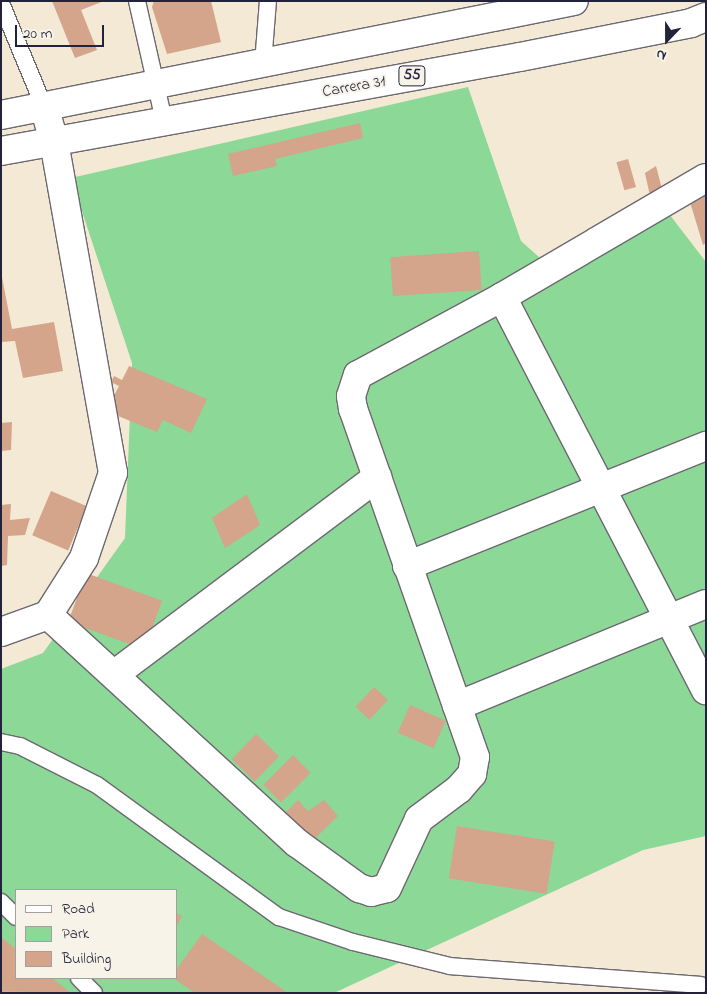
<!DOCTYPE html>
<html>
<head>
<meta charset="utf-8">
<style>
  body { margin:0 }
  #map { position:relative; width:707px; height:994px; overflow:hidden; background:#f4e9d5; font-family:"Indie Flower",sans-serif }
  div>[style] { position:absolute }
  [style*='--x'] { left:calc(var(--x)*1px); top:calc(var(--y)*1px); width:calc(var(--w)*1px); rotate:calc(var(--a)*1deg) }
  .green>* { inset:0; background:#8cd896 }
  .building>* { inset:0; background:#d4a48b; transform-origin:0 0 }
  .roads { filter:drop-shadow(1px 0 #6c6871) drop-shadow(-1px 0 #6c6871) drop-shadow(0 1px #6c6871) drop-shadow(0 -1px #6c6871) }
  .lane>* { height:16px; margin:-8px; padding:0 8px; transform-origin:8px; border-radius:8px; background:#fff }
  .street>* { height:28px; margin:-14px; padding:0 14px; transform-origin:14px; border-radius:14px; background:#fff }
  .highway>* { height:28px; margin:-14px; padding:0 14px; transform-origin:14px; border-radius:14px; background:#fff }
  span { translate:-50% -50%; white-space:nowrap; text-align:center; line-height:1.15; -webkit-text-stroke:4px #f7f3e8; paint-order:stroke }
  .shield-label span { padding:1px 4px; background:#f7f3e8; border:1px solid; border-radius:4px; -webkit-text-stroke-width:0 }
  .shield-label { font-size:15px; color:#22223b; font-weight:700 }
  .street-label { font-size:16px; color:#22223b }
  .frame { position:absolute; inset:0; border:2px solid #22223b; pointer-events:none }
  .legend { position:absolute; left:15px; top:889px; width:162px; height:90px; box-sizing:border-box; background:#f7f3e8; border:1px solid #a29fa3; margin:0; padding:6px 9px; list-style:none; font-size:15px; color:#22223b }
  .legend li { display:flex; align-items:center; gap:10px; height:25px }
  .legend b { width:25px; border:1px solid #a29fa3 }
  .north { position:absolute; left:642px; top:15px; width:50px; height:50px; -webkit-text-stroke:4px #f7f3e8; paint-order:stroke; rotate:202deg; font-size:14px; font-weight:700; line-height:20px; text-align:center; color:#22223b }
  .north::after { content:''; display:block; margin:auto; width:18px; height:22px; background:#22223b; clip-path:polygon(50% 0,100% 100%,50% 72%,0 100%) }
  .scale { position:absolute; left:15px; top:25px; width:89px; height:22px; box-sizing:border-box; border:2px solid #22223b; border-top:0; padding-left:6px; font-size:15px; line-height:18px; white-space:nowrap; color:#22223b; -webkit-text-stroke:4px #f7f3e8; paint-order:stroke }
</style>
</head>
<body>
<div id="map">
  <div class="green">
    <i style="clip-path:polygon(evenodd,468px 87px,521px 241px,550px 267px,663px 206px,706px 262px,706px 836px,643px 850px,334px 993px,1px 993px,1px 669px,43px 653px,125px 538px,132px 363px,71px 178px,468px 87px,16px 890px,176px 890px,176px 978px,16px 978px,16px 890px)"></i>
  </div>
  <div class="building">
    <i style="clip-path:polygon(52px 1px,104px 1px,81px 10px,97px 50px,75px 58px)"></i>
    <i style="clip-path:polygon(154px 1px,211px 1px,221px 42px,167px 54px,152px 7px)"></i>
    <i style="clip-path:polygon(360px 123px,363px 138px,275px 159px,277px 166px,233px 176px,228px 154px)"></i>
    <i style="left:628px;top:159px;width:29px;height:12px;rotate:74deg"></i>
    <i style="clip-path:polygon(656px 166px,662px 189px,650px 196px,645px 173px)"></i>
    <i style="clip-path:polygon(706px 194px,706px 243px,703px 245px,690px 202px)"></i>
    <i style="left:479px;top:251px;width:39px;height:89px;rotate:86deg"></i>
    <i style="clip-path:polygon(1px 272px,12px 329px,54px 322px,63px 371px,23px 378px,15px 341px,1px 342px)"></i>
    <i style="clip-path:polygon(129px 366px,207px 399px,191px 433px,163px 420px,157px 432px,106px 411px,119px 386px,111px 382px,114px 376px,122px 380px)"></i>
    <i style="clip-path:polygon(12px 422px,11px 450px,1px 451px,1px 423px)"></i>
    <i style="left:51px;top:491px;width:39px;height:48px;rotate:23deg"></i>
    <i style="clip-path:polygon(247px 494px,260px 525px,225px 548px,212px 518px)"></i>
    <i style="clip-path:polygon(11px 504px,10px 520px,30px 518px,25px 535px,8px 536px,7px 565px,1px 566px,1px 505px)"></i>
    <i style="left:86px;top:573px;width:81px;height:52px;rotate:20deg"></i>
    <i style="left:374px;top:687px;width:19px;height:27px;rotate:43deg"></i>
    <i style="left:410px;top:705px;width:39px;height:30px;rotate:24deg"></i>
    <i style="left:256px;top:734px;width:32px;height:35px;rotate:44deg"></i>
    <i style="left:293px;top:755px;width:25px;height:42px;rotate:45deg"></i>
    <i style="clip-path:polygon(298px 800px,308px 811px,324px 800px,338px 816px,307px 846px,282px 816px)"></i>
    <i style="left:457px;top:826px;width:99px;height:53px;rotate:9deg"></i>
    <i style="clip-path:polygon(176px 913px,182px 916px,176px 927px)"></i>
    <i style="clip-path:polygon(202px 934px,288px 993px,195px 993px,173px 978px,176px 978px,176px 970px)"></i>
    <i style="clip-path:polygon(1px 937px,16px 949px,16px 978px,52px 978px,71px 993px,1px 991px)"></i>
  </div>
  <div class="roads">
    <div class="lane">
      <i style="--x:137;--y:1;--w:123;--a:77.3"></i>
      <i style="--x:1;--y:3;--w:113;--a:67.5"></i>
      <i style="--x:263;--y:64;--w:63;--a:-85.5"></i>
      <i style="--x:1;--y:742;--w:19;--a:12"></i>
      <i style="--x:20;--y:746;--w:86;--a:26.9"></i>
      <i style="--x:97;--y:785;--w:225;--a:36"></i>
      <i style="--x:279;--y:917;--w:78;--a:18.7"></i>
      <i style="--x:353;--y:942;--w:100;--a:13.9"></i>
      <i style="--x:450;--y:966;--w:251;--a:4.3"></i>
      <i style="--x:1;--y:902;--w:21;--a:45"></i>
      <i style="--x:79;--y:978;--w:21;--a:45"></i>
    </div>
    <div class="street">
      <i style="--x:502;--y:297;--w:443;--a:62.6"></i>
      <i style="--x:407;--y:566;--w:322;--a:-21.9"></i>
      <i style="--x:48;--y:615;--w:338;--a:42.5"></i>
      <i style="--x:297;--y:843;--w:77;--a:36"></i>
      <i style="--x:359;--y:888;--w:13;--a:18"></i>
      <i style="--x:371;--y:892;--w:16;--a:-14"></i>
      <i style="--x:387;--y:888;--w:76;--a:-65.1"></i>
      <i style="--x:419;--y:819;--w:50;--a:-36.9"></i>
      <i style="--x:459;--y:789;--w:20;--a:-49"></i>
      <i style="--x:472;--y:774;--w:17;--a:-80"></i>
      <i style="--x:475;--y:757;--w:369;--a:-109.3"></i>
      <i style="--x:353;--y:409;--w:13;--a:-99"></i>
      <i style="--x:351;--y:396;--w:22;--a:-72"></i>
      <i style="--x:358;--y:375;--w:164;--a:-28.4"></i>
      <i style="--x:502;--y:297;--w:236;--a:-30.3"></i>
      <i style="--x:1;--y:632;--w:50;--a:-19.9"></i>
      <i style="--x:48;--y:615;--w:67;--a:-57.7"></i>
      <i style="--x:84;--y:558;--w:90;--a:-71.2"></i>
      <i style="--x:113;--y:473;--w:337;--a:-100.1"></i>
      <i style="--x:54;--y:141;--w:35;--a:-106"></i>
      <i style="--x:115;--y:674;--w:328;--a:-36.9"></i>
      <i style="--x:457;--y:706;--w:269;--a:-22.3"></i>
    </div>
    <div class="highway">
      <i style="--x:1;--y:115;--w:584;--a:-11.25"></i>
      <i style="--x:1;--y:151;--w:527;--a:-10.27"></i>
      <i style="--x:520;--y:57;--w:174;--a:-11.2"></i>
      <i style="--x:691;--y:23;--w:16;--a:-22"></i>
    </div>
  </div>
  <div class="shield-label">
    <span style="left:412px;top:76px">55</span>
  </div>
  <div class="street-label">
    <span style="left:354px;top:87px;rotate:-10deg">Carrera 31</span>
  </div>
  <div class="frame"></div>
  <ul class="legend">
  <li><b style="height:6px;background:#fff"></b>Road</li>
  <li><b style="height:14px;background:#8cd896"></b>Park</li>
  <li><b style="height:14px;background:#d4a48b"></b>Building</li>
  </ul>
  <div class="north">N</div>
  <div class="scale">20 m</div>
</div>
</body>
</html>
